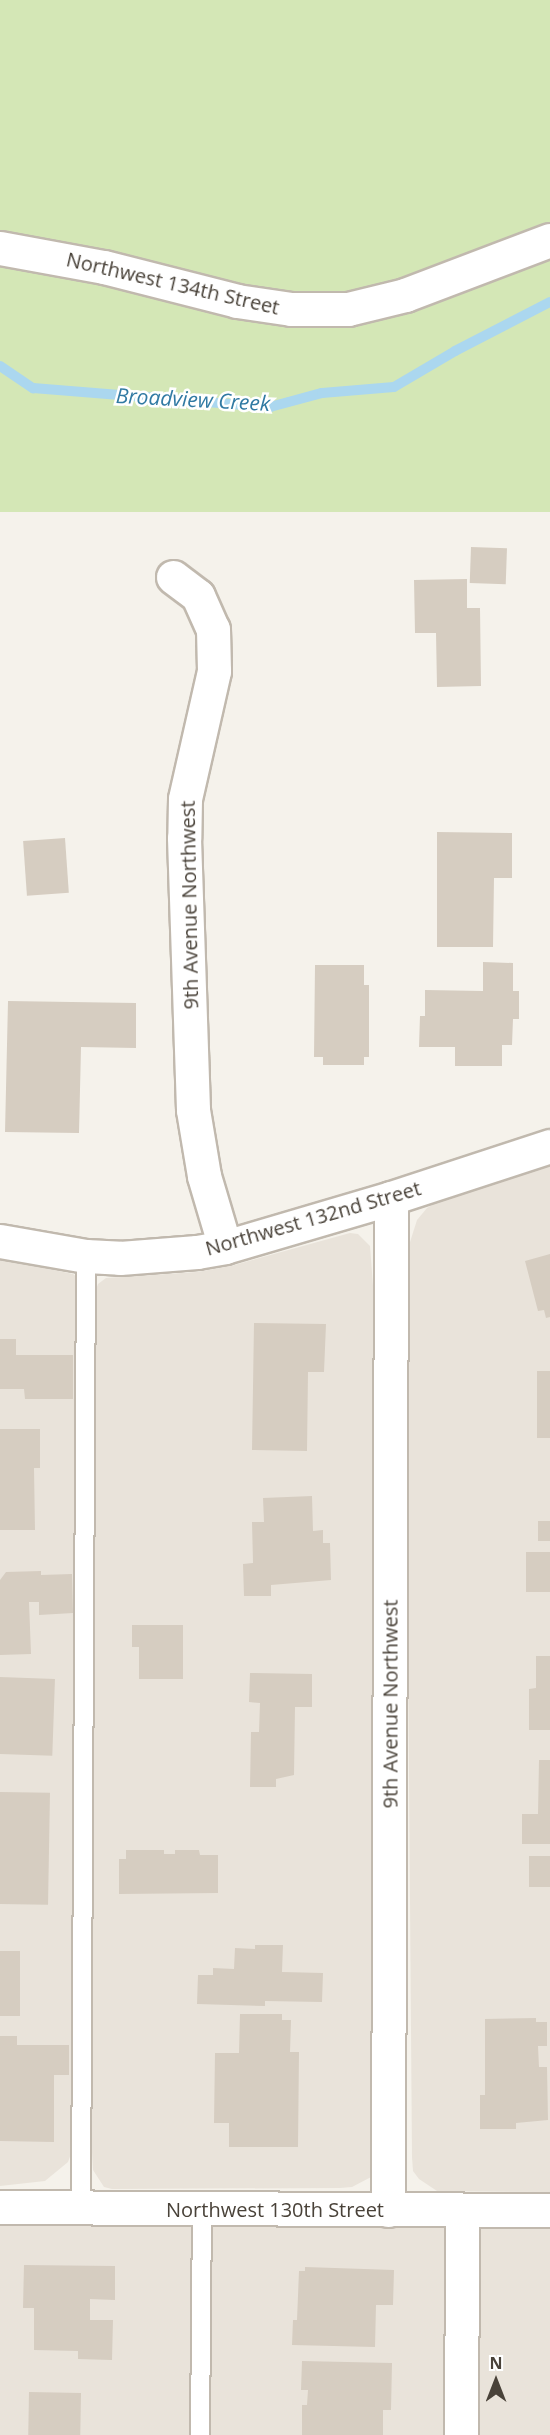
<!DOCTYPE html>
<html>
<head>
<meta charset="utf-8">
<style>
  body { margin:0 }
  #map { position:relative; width:550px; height:2435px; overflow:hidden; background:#f5f2eb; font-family:"Open Sans",sans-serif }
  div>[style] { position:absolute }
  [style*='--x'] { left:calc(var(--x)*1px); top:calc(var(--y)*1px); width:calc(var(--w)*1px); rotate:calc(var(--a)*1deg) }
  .residential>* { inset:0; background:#e9e3da; transform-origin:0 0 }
  .green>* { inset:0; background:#d4e7b6; transform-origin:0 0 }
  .stream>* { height:10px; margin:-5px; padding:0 5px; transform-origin:5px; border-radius:5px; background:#abd7ef }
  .building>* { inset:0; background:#d6cdc1; transform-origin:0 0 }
  .roads { filter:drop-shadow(2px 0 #c1b9ae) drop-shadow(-2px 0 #c1b9ae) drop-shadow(0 2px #c1b9ae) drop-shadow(0 -2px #c1b9ae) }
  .lane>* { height:18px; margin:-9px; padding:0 9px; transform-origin:9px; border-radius:9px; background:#fff }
  .street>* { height:33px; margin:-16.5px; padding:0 16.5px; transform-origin:16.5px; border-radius:16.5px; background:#fff }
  span { translate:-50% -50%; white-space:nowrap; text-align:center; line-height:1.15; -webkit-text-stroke:5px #fff; paint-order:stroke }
  .street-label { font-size:20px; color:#494239 }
  .water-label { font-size:21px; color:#317aa3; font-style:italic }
  .north { position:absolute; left:466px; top:2351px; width:60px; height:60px; -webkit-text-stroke:4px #fff; paint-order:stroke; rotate:0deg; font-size:16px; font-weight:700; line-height:24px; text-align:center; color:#494239 }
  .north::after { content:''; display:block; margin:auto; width:21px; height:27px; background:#494239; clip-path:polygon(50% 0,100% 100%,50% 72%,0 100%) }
</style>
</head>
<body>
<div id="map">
  <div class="residential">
    <i style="clip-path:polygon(550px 1164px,550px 2192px,437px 2191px,419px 2179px,413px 2171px,412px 2157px,405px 1258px,417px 1220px,427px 1208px,442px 1199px)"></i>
    <i style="clip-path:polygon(350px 1233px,358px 1234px,370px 1246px,375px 1312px,373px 2176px,352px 2187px,340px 2188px,112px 2189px,104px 2187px,93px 2170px,90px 2118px,94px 1295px,98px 1284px,106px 1278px,197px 1272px,231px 1266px)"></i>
    <i style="clip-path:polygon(0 1259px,73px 1274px,78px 1278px,78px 1300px,72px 2151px,68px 2162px,45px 2181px,0 2186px)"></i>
    <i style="left:0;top:2208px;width:550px;height:227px"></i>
  </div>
  <div class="green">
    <i style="left:0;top:0;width:550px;height:512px"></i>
  </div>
  <div class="stream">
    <i style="--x:0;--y:366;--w:40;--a:34"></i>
    <i style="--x:33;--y:388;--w:238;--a:4.6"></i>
    <i style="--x:270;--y:407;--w:54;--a:-15.1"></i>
    <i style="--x:322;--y:393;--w:72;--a:-4.8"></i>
    <i style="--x:394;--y:387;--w:71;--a:-30.5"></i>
    <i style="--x:455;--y:351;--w:107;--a:-27.3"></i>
  </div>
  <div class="building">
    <i style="left:471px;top:547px;width:36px;height:36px;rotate:2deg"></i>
    <i style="clip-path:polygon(467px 579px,467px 608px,480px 608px,481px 686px,437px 687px,436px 633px,415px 633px,414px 580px)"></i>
    <i style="clip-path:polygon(437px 832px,512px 833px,512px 878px,494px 878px,493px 947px,437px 947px)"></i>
    <i style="left:65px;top:838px;width:55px;height:42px;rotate:86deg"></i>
    <i style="clip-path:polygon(483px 962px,513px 963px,513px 991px,519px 991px,519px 1019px,513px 1019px,512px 1045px,502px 1045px,502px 1066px,455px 1066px,455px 1047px,419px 1047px,420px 1016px,425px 1016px,425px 990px,483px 991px)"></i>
    <i style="clip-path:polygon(315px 965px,364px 965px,364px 985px,369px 985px,369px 1057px,364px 1057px,364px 1065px,323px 1065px,323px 1057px,314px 1057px)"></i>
    <i style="clip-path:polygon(8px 1001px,136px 1003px,136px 1048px,81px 1047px,79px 1133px,5px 1132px)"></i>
    <i style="clip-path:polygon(550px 1254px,550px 1317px,546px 1318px,544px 1310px,538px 1311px,525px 1261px)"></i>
    <i style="clip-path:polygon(254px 1323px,326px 1324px,324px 1372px,308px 1372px,307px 1451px,252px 1450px)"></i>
    <i style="clip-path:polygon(0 1339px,16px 1339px,16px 1355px,73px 1355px,73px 1399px,25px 1399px,24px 1389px,0 1389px)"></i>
    <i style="left:537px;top:1371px;width:13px;height:67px"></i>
    <i style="clip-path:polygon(0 1429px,40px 1429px,40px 1468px,34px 1468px,35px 1530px,0 1530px)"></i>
    <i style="clip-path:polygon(312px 1496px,313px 1531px,323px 1530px,323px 1543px,330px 1543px,331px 1580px,271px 1585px,271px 1596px,244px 1596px,243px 1564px,253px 1563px,252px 1522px,264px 1522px,263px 1498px)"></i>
    <i style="left:538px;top:1521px;width:12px;height:20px"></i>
    <i style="left:550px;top:1552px;width:40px;height:24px;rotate:90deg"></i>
    <i style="clip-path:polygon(41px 1571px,41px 1575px,72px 1574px,73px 1613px,39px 1615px,39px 1602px,29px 1602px,31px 1654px,0 1655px,0 1580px,6px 1572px)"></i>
    <i style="clip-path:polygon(132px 1625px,183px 1625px,183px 1679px,139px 1679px,139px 1647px,132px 1647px)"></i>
    <i style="clip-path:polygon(536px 1656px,550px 1656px,550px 1730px,529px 1730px,529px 1689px,536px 1688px)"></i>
    <i style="clip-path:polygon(250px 1673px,312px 1674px,312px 1707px,295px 1707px,294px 1775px,276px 1779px,276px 1787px,250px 1787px,251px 1732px,259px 1732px,260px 1703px,249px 1702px)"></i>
    <i style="left:0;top:1677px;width:55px;height:77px;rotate:2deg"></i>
    <i style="clip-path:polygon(539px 1760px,550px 1760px,550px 1844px,522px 1844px,522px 1814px,538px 1814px)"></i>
    <i style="left:0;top:1792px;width:50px;height:112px;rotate:1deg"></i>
    <i style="clip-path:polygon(126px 1850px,164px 1850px,164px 1854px,175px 1854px,175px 1850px,199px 1850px,200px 1855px,218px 1855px,218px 1893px,119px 1894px,119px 1859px,126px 1859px)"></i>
    <i style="left:550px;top:1856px;width:31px;height:21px;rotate:90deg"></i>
    <i style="clip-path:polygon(255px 1945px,283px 1945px,282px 1972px,323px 1973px,322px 2002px,265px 2001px,265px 2006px,197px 2004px,198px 1975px,213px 1975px,213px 1968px,234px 1969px,235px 1948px,255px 1949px)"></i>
    <i style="left:0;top:1951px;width:20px;height:65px"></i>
    <i style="clip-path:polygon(240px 2014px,282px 2014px,282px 2020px,291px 2020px,290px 2052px,299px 2052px,298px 2147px,229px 2147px,229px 2123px,214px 2123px,215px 2053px,239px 2053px)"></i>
    <i style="clip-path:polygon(536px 2018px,536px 2022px,547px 2022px,547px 2046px,538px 2046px,539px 2067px,547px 2067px,548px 2120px,516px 2123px,516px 2129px,480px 2129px,480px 2095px,485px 2095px,485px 2019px)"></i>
    <i style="clip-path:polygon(0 2036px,17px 2036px,17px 2045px,69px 2045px,69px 2075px,54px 2075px,54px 2142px,0 2141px)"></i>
    <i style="clip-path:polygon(24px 2265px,115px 2266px,115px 2300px,90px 2299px,90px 2320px,113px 2320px,112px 2360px,78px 2359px,78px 2351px,34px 2350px,34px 2308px,23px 2308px)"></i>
    <i style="clip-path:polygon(305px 2267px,394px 2270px,393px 2305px,376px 2305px,375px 2347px,292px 2345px,293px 2320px,297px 2320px,299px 2271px,305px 2271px)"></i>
    <i style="clip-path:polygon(302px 2361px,392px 2363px,391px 2410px,383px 2410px,383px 2435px,302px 2435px,302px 2405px,307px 2405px,308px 2390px,301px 2390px)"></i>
    <i style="left:29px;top:2392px;width:52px;height:43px;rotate:1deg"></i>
  </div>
  <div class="roads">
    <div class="lane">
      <i style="--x:81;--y:2207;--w:951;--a:-89.7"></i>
      <i style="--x:200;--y:2435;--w:227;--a:-89.5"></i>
    </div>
    <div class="street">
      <i style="--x:0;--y:248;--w:106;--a:10.4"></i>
      <i style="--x:104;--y:267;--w:137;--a:14.3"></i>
      <i style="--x:237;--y:301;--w:55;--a:8.4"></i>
      <i style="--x:291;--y:309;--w:57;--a:0"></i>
      <i style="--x:348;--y:309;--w:59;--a:-13.8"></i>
      <i style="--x:405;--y:295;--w:155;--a:-20.8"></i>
      <i style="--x:173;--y:577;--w:31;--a:37"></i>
      <i style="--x:198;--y:596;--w:36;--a:66"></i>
      <i style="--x:213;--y:629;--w:42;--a:88.6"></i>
      <i style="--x:214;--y:671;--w:131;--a:102.8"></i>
      <i style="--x:185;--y:799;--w:39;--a:91"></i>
      <i style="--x:184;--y:838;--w:272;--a:88.1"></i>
      <i style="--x:193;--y:1110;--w:67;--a:80.5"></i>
      <i style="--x:204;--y:1176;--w:74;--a:73.5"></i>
      <i style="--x:0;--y:1241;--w:87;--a:9.9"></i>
      <i style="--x:86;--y:1256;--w:34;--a:3"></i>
      <i style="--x:120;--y:1258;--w:77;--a:-4.5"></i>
      <i style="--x:197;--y:1252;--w:28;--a:-10"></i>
      <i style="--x:225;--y:1247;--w:173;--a:-16.4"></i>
      <i style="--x:391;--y:1198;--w:167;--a:-18.1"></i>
      <i style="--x:0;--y:2207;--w:550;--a:0.31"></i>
      <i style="--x:388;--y:2210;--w:1012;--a:-89.83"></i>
      <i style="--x:461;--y:2435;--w:225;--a:-89.7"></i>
    </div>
  </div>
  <div class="street-label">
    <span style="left:173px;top:283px;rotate:13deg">Northwest 134th Street</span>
    <span style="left:189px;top:905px;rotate:-91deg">9th Avenue Northwest</span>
    <span style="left:313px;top:1218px;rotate:-16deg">Northwest 132nd Street</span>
    <span style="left:390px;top:1704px;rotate:-90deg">9th Avenue Northwest</span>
    <span style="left:275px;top:2209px">Northwest 130th Street</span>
  </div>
  <div class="water-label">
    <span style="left:193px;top:399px;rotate:3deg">Broadview Creek</span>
  </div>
  <div class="north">N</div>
</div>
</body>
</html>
